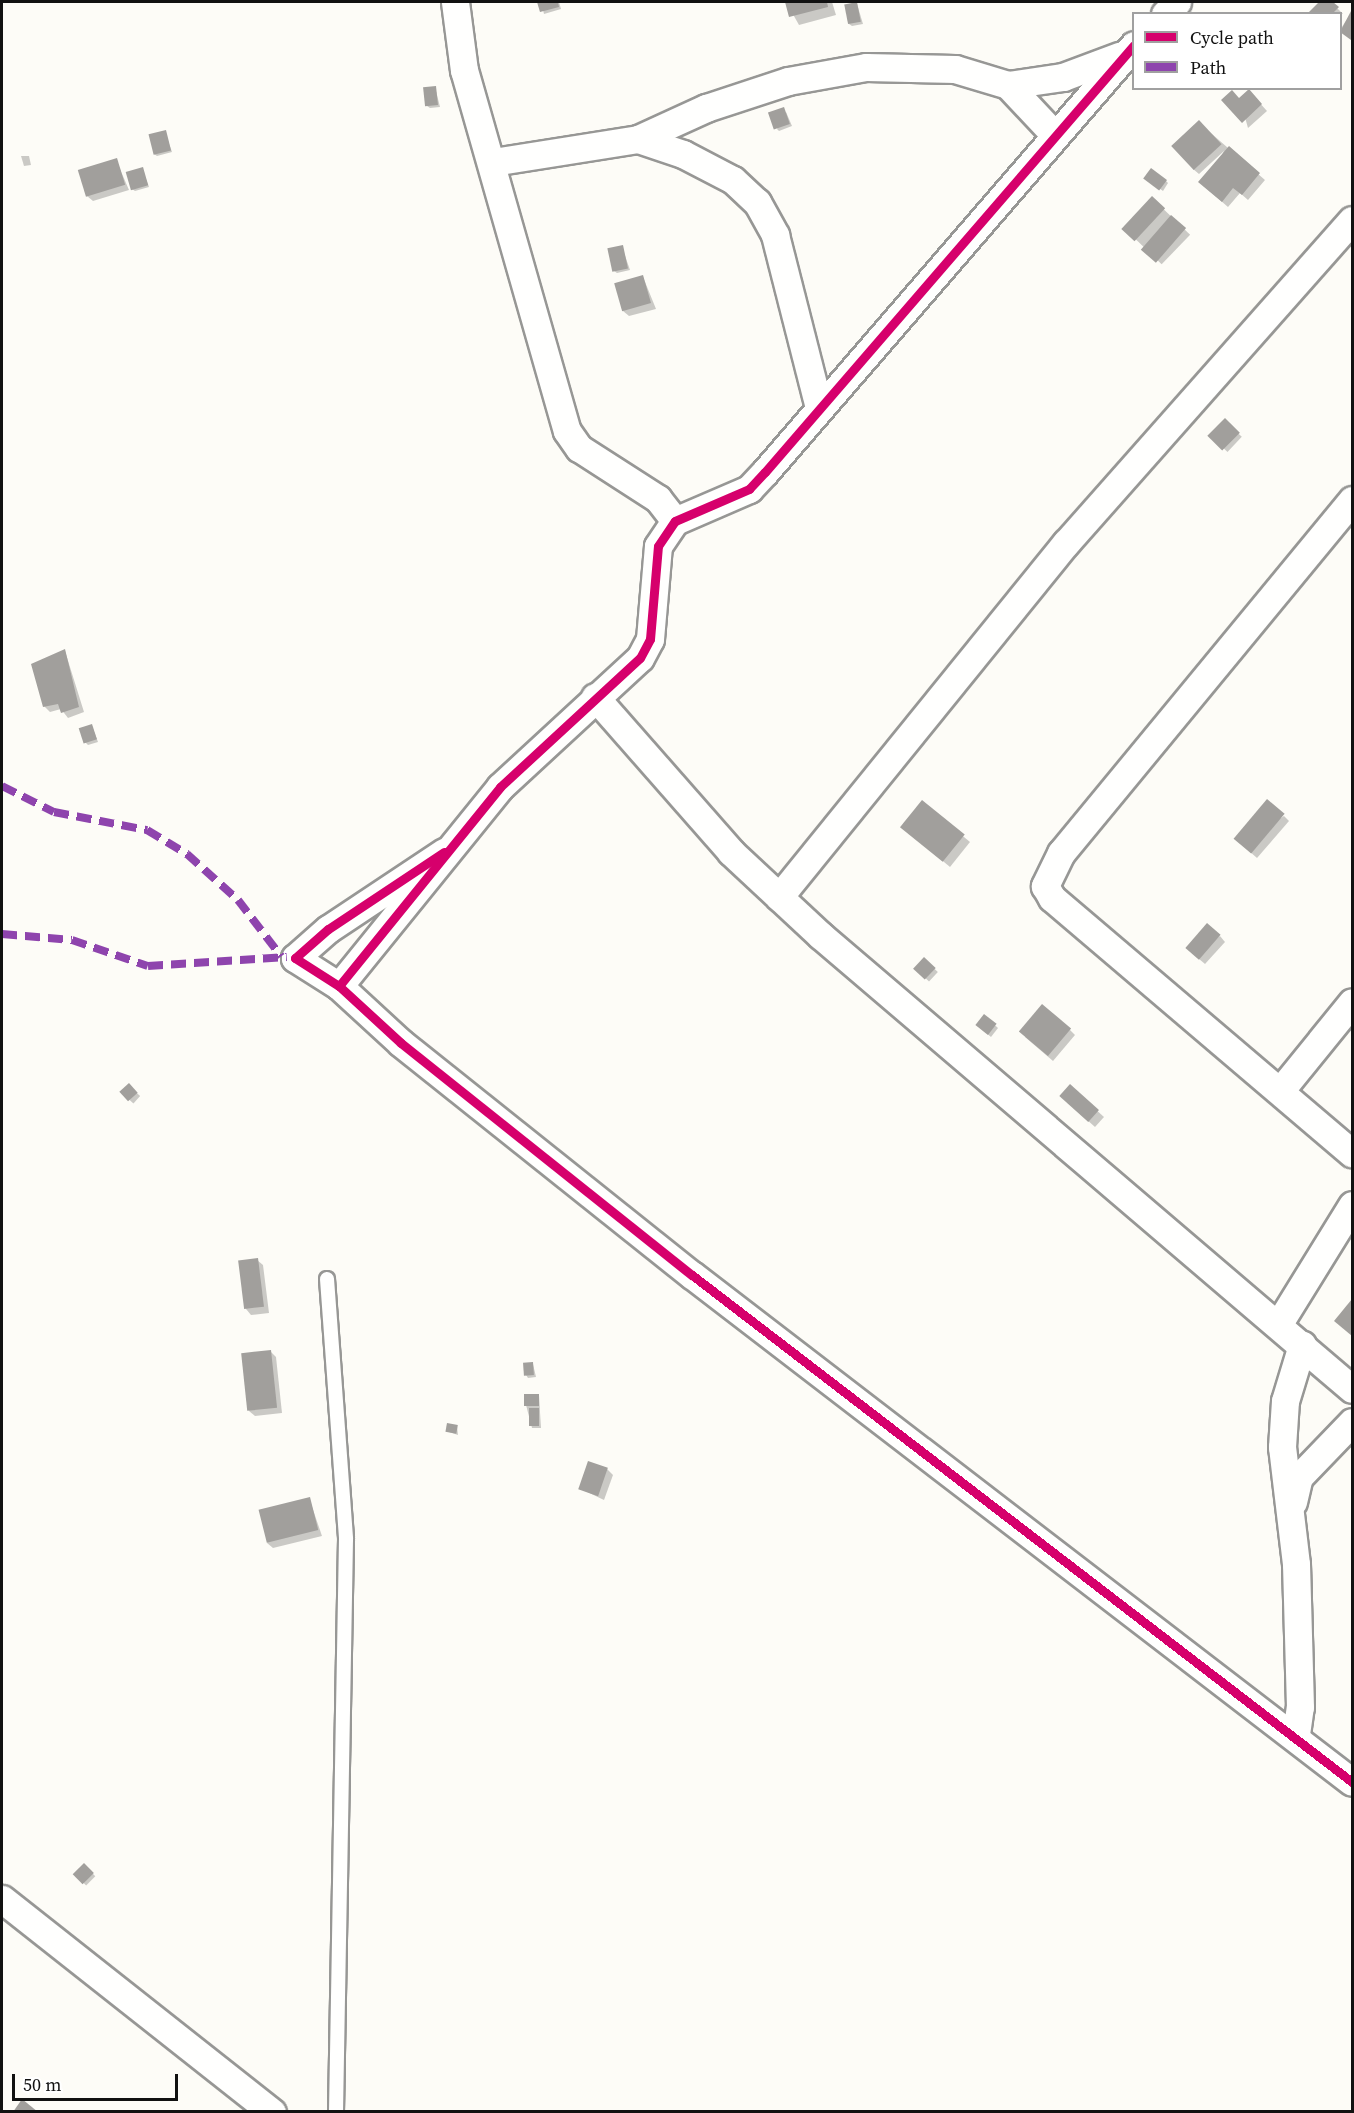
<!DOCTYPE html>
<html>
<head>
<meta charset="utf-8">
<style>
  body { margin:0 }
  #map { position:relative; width:1354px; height:2113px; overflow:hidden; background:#fdfcf7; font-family:"Source Serif 4",serif }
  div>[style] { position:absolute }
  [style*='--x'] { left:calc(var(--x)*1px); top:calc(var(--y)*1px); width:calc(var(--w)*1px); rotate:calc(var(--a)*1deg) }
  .shadow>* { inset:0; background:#0003; transform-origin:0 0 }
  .building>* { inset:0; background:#a19f9c; transform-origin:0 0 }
  .roads { filter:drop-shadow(2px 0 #979795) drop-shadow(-2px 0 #979795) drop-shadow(0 2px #979795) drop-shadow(0 -2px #979795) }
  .lane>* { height:14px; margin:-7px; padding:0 7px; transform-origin:7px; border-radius:7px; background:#fffffe }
  .street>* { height:27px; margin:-13.5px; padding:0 13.5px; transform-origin:13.5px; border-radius:13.5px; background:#fffffe }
  .quiet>* { height:8px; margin-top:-4px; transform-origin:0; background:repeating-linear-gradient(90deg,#8e44ad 0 15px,transparent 0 23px) }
  .cycleway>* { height:9px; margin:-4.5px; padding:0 4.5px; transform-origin:4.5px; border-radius:4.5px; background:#d6006c }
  span { translate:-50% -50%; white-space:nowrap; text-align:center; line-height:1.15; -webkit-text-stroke:6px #fff; paint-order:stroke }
  .frame { position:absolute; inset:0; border:3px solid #111; pointer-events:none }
  .legend { position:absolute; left:1132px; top:12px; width:210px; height:78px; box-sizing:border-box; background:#fff; border:2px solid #a0a0a0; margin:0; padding:8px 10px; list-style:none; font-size:18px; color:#111 }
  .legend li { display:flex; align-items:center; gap:12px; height:30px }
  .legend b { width:30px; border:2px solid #a0a0a0 }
  .scale { position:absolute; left:12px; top:2074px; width:166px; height:27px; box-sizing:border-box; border:3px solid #111; border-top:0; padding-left:8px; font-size:18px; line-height:21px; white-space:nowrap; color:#111; -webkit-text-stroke:4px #fff; paint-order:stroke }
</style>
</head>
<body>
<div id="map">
  <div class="shadow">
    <i style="clip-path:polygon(541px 2px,559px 2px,561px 9px,544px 14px)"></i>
    <i style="clip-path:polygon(786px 2px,832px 2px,836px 15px,799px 25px)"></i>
    <i style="clip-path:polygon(1322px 2px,1331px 2px,1343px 14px,1309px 14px)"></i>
    <i style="clip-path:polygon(857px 4px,863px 24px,852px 26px,849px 24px)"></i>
    <i style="clip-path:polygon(1351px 13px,1352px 14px,1352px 40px,1340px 30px)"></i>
    <i style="clip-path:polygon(435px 87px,440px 107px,430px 108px,427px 106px)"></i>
    <i style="clip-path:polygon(1249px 91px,1267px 111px,1248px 128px,1240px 100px)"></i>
    <i style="clip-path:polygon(786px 112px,792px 126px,779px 131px,777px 129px)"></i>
    <i style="clip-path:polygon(1205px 128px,1265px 180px,1248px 200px,1240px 193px,1228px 207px,1206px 188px,1224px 151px,1199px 174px,1193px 169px)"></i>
    <i style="clip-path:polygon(165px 132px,172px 152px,157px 156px,154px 154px)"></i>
    <i style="clip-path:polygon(21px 156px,29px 156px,31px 165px,24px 166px)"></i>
    <i style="clip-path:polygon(116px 160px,129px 190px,93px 201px,87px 196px)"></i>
    <i style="clip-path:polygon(142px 169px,149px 187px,135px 191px,132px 189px)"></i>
    <i style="clip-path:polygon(1148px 180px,1166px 181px,1168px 183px,1163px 191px)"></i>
    <i style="left:1152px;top:198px;width:53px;height:41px;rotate:44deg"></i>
    <i style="clip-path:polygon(622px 247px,630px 270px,617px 273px,614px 271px)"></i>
    <i style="clip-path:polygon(643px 277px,656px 309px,629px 316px,623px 311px)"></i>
    <i style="left:1225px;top:421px;width:23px;height:21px;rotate:43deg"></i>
    <i style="clip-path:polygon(65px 651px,84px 712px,68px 718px,61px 709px,50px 712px,44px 706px)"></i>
    <i style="clip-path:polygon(92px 726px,98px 742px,88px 745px,85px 742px)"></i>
    <i style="clip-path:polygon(922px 802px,970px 842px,950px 867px,908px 832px)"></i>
    <i style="clip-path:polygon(1284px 816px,1289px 821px,1257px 858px,1241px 844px)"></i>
    <i style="clip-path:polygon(1220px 936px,1225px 942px,1205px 964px,1192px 953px)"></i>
    <i style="left:924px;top:959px;width:19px;height:13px;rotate:43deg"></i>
    <i style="clip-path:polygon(985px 1016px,998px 1028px,991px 1037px,980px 1028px)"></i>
    <i style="clip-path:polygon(1070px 1030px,1075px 1035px,1053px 1061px,1025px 1037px)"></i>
    <i style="left:129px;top:1086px;width:15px;height:10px;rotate:42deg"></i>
    <i style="clip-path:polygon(1070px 1086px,1104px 1117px,1095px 1127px,1067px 1102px)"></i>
    <i style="clip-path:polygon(257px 1260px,263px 1265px,269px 1313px,251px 1315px,246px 1309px)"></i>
    <i style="clip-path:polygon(271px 1352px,276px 1357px,282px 1413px,255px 1416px,249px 1411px)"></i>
    <i style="clip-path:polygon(533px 1364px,536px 1377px,528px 1378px,526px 1375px)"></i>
    <i style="clip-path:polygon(539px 1395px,541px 1428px,532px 1428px,526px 1405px)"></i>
    <i style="clip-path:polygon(457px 1427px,458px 1435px,446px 1431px)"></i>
    <i style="clip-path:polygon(607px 1469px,613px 1475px,604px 1500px,581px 1489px)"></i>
    <i style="clip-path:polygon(309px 1498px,322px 1536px,273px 1548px,267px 1543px)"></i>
    <i style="left:84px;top:1865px;width:16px;height:13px;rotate:45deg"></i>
  </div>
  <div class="building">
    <i style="clip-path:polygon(537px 2px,558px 2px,559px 7px,540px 12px)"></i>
    <i style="clip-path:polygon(785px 2px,827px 2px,828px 7px,789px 17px)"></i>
    <i style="left:857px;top:2px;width:20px;height:13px;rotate:79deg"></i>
    <i style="clip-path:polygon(1319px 2px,1333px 2px,1339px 7px,1332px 14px,1307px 14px)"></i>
    <i style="clip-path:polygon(1351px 11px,1352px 12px,1351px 40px,1340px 32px)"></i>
    <i style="left:436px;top:86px;width:19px;height:13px;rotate:84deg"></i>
    <i style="clip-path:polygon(1249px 89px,1262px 104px,1242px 123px,1221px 100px,1232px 90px,1239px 98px)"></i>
    <i style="left:784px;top:107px;width:18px;height:17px;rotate:71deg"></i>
    <i style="left:1199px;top:120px;width:33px;height:38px;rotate:47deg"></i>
    <i style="left:166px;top:130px;width:21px;height:18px;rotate:76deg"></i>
    <i style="clip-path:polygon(1229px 146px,1260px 173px,1242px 195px,1233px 188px,1222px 202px,1198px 182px)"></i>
    <i style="left:117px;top:158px;width:28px;height:41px;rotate:73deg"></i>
    <i style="left:143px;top:167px;width:19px;height:18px;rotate:74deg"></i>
    <i style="left:1151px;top:168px;width:20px;height:13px;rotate:37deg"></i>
    <i style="left:1152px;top:196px;width:18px;height:45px;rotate:43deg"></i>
    <i style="left:1171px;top:215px;width:20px;height:46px;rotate:41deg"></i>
    <i style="left:623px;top:245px;width:24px;height:16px;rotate:78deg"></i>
    <i style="left:643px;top:275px;width:29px;height:30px;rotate:74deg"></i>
    <i style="left:1225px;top:418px;width:21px;height:25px;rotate:45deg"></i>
    <i style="clip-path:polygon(65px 649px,79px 707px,61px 713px,58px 704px,43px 707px,31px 664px)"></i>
    <i style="left:92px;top:724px;width:16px;height:14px;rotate:72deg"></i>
    <i style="left:1267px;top:799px;width:23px;height:52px;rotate:40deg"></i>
    <i style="left:922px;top:800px;width:55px;height:35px;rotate:39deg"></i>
    <i style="left:1207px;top:923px;width:18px;height:33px;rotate:41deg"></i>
    <i style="left:924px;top:957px;width:16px;height:16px;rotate:43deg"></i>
    <i style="left:1042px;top:1004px;width:38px;height:36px;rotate:40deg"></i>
    <i style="left:984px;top:1014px;width:16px;height:14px;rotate:38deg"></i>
    <i style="left:129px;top:1083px;width:13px;height:13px;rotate:48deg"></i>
    <i style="left:1070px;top:1084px;width:39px;height:16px;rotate:42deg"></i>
    <i style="left:258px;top:1258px;width:49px;height:20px;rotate:83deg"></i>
    <i style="clip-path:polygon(1352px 1299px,1352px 1336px,1334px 1321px)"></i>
    <i style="left:271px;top:1350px;width:58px;height:30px;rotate:84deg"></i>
    <i style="left:533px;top:1362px;width:13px;height:10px;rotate:86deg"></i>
    <i style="left:524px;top:1394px;width:15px;height:12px"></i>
    <i style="left:529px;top:1408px;width:10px;height:18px"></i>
    <i style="left:447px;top:1423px;width:11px;height:9px;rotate:10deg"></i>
    <i style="left:588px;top:1461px;width:21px;height:30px;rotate:19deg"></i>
    <i style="left:310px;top:1497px;width:34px;height:53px;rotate:76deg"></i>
    <i style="left:84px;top:1863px;width:14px;height:16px;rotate:45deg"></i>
    <i style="clip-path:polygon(22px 2099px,38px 2112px,13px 2112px)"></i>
  </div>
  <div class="roads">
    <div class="lane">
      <i style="--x:327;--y:1279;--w:261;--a:85.8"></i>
      <i style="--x:346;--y:1539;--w:573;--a:91"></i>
    </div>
    <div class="street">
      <i style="--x:455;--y:2;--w:69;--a:82.5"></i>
      <i style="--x:464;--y:70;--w:375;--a:74.1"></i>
      <i style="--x:567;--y:431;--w:21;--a:55"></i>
      <i style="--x:579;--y:448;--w:94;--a:32.8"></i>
      <i style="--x:658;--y:499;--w:28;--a:52"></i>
      <i style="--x:1165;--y:14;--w:17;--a:-45"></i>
      <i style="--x:1008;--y:85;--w:56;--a:-8.3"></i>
      <i style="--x:1063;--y:77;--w:60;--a:-20.6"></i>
      <i style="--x:638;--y:139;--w:47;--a:18.4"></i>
      <i style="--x:683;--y:154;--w:56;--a:27.5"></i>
      <i style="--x:733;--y:180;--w:33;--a:43"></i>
      <i style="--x:757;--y:202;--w:38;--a:61"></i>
      <i style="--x:775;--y:235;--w:178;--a:75.7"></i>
      <i style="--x:493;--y:162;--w:147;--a:-9"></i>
      <i style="--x:638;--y:139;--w:75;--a:-24.5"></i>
      <i style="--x:706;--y:108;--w:86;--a:-18.2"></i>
      <i style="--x:788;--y:81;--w:79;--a:-10.2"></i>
      <i style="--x:866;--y:67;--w:89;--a:1.3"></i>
      <i style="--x:955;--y:69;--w:55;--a:16.8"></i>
      <i style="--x:1008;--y:85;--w:67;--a:46.8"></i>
      <i style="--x:1352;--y:500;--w:457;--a:129.5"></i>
      <i style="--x:1061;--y:853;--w:37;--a:116"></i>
      <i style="--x:1045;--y:886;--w:14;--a:60"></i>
      <i style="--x:1052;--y:898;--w:394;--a:40.4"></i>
      <i style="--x:595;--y:697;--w:206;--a:48.7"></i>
      <i style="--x:731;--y:852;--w:122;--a:43"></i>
      <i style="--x:820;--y:935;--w:699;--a:40.48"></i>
      <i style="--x:444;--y:852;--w:139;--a:146.4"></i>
      <i style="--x:328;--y:929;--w:44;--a:138.7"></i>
      <i style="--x:295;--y:958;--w:52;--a:32.5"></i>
      <i style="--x:339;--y:986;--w:84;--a:42.6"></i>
      <i style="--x:401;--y:1043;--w:372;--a:38.6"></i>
      <i style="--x:692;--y:1275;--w:832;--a:37.53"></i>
      <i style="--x:779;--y:897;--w:456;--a:-51"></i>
      <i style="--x:1066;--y:543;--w:431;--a:-48.5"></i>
      <i style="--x:339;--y:986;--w:256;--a:-51"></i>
      <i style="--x:500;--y:787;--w:190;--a:-42.7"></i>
      <i style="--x:640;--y:658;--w:21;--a:-62"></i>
      <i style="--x:650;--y:639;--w:93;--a:-85.1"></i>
      <i style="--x:658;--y:546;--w:30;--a:-56"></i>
      <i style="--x:675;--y:521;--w:81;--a:-23.4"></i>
      <i style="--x:749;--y:489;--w:23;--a:-47"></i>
      <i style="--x:765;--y:472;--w:564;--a:-49.17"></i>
      <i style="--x:1280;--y:1091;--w:114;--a:-51"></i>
      <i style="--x:1278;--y:1325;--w:141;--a:-58.3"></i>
      <i style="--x:1293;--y:1502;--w:26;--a:-77"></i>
      <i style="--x:1299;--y:1477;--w:76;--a:-46.1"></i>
      <i style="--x:1296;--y:1734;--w:27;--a:-82"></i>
      <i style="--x:1300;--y:1707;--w:143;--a:-91.6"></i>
      <i style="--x:1296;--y:1564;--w:118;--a:-96.8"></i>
      <i style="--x:1282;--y:1447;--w:46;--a:-86.3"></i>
      <i style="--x:1285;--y:1401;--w:59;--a:-73.1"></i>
      <i style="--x:2;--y:1899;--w:344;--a:38.3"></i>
    </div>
  </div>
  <div class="quiet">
    <i style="--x:2;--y:786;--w:58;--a:26.6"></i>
    <i style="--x:54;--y:812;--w:95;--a:11"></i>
    <i style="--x:147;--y:830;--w:47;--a:31"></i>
    <i style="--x:187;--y:854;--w:69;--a:42"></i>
    <i style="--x:238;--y:900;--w:71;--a:52.5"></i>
    <i style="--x:2;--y:934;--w:70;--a:4.9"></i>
    <i style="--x:72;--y:940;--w:80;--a:18.9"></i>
    <i style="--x:148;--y:966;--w:139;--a:-3.7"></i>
  </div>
  <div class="cycleway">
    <i style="--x:444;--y:852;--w:139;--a:146.4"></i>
    <i style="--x:328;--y:929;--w:44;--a:138.7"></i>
    <i style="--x:295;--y:958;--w:52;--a:32.5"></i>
    <i style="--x:339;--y:986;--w:84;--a:42.6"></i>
    <i style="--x:401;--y:1043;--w:372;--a:38.6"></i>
    <i style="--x:692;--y:1275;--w:832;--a:37.53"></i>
    <i style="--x:339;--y:986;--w:256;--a:-51"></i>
    <i style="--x:500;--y:787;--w:190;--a:-42.7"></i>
    <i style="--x:640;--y:658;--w:21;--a:-62"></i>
    <i style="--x:650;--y:639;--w:93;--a:-85.1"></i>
    <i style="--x:658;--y:546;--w:30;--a:-56"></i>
    <i style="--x:675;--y:521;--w:81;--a:-23.4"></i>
    <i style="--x:749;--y:489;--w:23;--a:-47"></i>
    <i style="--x:765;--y:472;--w:564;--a:-49.17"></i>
  </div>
  <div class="frame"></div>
  <ul class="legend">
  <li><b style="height:8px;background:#d6006c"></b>Cycle path</li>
  <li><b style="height:8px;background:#8e44ad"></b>Path</li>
  </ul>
  <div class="scale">50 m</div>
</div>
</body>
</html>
